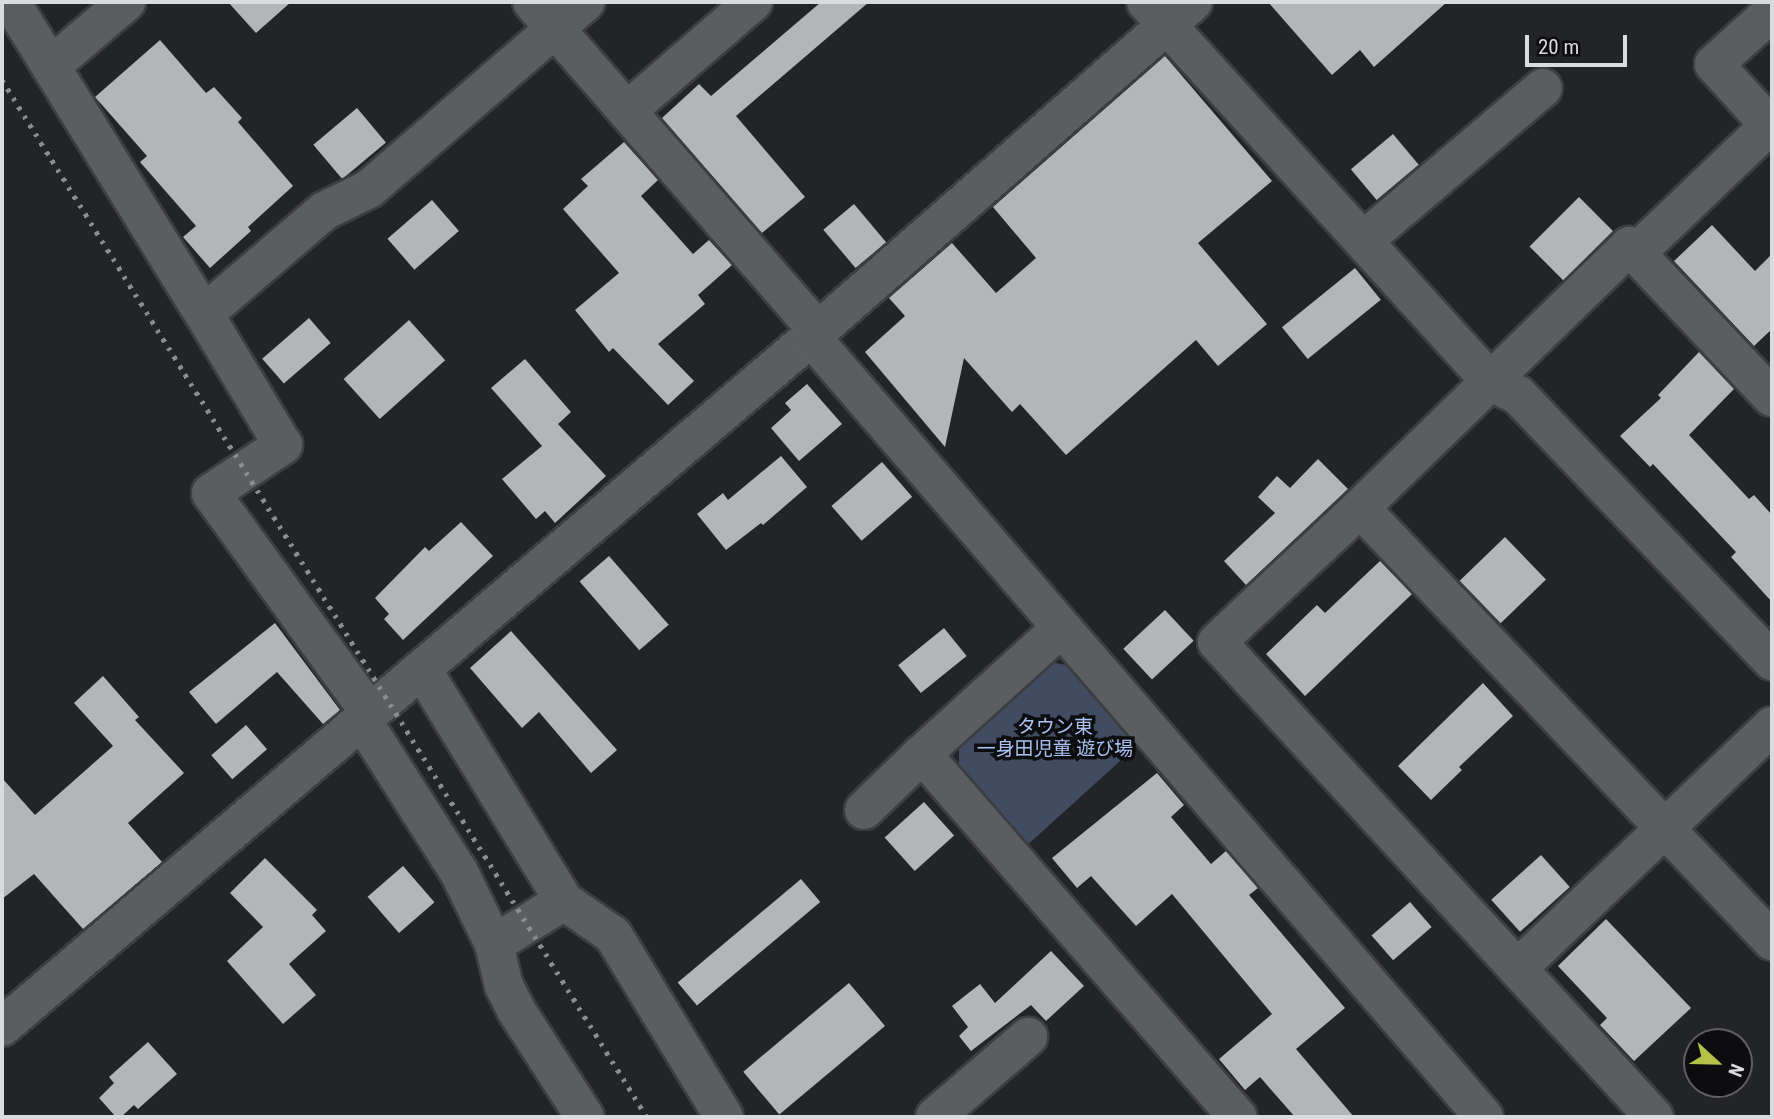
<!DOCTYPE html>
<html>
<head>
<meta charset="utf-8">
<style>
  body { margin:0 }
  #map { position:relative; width:1774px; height:1119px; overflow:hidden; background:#232427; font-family:"Roboto Condensed","Noto Sans JP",sans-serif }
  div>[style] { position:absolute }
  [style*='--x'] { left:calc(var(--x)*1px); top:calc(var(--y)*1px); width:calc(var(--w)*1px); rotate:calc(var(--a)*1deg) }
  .green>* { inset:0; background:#414b62 }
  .building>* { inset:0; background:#b3b5b8; transform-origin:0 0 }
  .roads { filter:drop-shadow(2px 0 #3d3e41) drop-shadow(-2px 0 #3d3e41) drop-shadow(0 2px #3d3e41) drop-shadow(0 -2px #3d3e41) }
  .minor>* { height:38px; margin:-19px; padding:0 19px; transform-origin:19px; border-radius:19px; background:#5c5d60 }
  .rail>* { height:5px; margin-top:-2.5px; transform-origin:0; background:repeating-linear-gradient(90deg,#8c8d8f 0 3.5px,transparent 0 10.5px) }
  span { translate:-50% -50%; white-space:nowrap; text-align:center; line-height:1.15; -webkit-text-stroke:7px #0d0d0f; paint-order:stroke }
  .park-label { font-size:19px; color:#aac1f3 }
  .frame { position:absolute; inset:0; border:4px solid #dadbdd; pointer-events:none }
  .north { position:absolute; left:1683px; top:1028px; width:70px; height:70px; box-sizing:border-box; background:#0d0d0f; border:2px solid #5f5f61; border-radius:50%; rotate:112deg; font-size:19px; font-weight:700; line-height:28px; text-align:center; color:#dadbdd }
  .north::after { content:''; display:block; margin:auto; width:24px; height:32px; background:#b4c24a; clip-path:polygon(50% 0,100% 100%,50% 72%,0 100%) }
  .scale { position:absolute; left:1525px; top:35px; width:102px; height:32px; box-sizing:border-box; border:4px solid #dadbdd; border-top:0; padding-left:9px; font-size:21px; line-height:24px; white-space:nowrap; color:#dadbdd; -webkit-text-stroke:5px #0d0d0f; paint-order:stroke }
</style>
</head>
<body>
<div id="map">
  <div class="green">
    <i style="clip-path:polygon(1046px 661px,1076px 667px,1140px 743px,1024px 848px,959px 774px,959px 742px)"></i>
  </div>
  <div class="building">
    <i style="clip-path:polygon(228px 2px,291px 2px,256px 33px)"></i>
    <i style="clip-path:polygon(821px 2px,869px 2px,736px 116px,805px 197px,762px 233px,662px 118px,699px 84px,711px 96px)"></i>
    <i style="clip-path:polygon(1268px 2px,1447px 2px,1374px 67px,1360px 50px,1332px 75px)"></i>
    <i style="clip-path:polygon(160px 40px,206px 93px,214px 87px,242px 118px,238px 122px,293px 186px,248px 227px,251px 231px,210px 268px,183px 237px,196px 226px,140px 162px,147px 156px,95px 97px)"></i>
    <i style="clip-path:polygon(1165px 56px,1272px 181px,1198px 243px,1267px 324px,1218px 366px,1196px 340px,1066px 455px,1020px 404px,1012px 412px,964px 358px,945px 447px,865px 352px,905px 316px,889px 298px,952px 243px,996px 293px,1036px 258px,993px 207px)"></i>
    <i style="left:357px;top:108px;width:45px;height:57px;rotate:50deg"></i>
    <i style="left:1393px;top:134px;width:40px;height:55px;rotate:50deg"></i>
    <i style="clip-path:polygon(624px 142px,658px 180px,641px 196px,693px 254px,709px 240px,732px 265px,698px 295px,705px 304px,658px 344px,694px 381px,668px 405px,613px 348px,609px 352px,575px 310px,619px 273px,563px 209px,588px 186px,581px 179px)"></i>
    <i style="left:1579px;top:197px;width:48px;height:70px;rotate:45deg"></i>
    <i style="left:432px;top:200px;width:41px;height:59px;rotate:49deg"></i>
    <i style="left:854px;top:204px;width:50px;height:40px;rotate:50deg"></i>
    <i style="clip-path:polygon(1712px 225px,1755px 271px,1772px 254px,1772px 329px,1754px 346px,1674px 261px)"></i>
    <i style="left:1355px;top:268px;width:41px;height:94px;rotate:51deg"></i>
    <i style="left:309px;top:318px;width:33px;height:62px;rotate:49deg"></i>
    <i style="left:409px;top:320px;width:54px;height:88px;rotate:48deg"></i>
    <i style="clip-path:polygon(1699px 352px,1734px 389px,1689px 435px,1749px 499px,1754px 495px,1772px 515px,1772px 602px,1731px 557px,1736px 552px,1653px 464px,1650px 467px,1620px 436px,1661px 398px,1658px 395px)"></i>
    <i style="clip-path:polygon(525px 359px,571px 412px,558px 424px,606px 476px,555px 523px,545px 511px,536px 519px,502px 479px,542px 446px,491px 388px)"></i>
    <i style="clip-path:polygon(807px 384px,842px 424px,799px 461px,771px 428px,791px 410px,785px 403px)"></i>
    <i style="clip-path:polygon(781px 456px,807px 487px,763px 525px,761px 523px,726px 550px,697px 514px,723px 493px,728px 500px)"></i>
    <i style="clip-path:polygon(1318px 459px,1348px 489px,1246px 585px,1224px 561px,1275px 513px,1258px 497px,1277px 476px,1290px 488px)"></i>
    <i style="left:882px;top:462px;width:46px;height:67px;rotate:49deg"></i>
    <i style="clip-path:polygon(461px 522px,493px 556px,403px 640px,384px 619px,389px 614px,375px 598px,425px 547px,429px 551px)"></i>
    <i style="left:1505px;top:537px;width:59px;height:63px;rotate:46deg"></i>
    <i style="left:609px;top:556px;width:91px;height:39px;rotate:49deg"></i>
    <i style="clip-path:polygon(1380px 561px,1412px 594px,1305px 696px,1266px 654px,1317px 605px,1325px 613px)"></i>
    <i style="left:1165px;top:610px;width:42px;height:57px;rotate:47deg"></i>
    <i style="clip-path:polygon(275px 623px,340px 710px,323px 724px,277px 672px,216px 724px,189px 692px)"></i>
    <i style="left:944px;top:628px;width:36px;height:59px;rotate:51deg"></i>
    <i style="clip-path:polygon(511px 631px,617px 750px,591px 773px,539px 712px,522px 728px,470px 668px)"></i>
    <i style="clip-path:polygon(103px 676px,139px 717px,135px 720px,184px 773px,128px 823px,162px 862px,83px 929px,34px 874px,2px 899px,2px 778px,35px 815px,113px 746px,74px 703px)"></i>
    <i style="clip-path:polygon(1483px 683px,1513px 716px,1459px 767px,1462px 770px,1431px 800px,1398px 766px)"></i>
    <i style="left:246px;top:725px;width:32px;height:46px;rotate:49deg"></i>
    <i style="clip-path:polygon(1157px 773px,1184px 805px,1171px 817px,1211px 864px,1226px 851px,1258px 888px,1249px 895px,1345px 1008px,1296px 1049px,1354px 1117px,1295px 1117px,1260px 1077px,1245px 1090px,1219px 1059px,1272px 1014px,1172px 894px,1136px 926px,1091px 876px,1077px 888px,1052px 858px)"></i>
    <i style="left:924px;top:802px;width:45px;height:53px;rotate:48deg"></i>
    <i style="left:1541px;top:855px;width:43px;height:67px;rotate:48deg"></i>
    <i style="clip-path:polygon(265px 858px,317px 910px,312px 915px,326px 931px,289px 964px,316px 995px,283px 1024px,227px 961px,263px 927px,230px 893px)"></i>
    <i style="left:403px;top:866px;width:48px;height:47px;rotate:49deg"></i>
    <i style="left:801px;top:879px;width:30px;height:161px;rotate:50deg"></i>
    <i style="left:1410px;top:902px;width:33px;height:51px;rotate:49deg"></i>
    <i style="clip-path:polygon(1606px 919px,1691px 1008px,1634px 1061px,1600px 1025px,1607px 1018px,1558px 966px)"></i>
    <i style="clip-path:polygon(1051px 951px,1084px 986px,1046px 1021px,1031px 1005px,971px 1051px,959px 1036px,968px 1027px,952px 1006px,980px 984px,995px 1003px)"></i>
    <i style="left:849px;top:983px;width:56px;height:138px;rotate:50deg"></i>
    <i style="clip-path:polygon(148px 1042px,177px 1074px,138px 1109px,134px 1105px,121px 1117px,116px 1117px,99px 1098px,114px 1083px,109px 1077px)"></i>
  </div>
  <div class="roads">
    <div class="minor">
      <i style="--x:11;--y:2;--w:367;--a:58.3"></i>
      <i style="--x:532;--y:2;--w:435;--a:49"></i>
      <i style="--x:1146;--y:2;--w:513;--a:47.76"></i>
      <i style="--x:1491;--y:382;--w:30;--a:26"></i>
      <i style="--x:1518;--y:395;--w:368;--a:46.3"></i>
      <i style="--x:1772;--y:12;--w:78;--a:138.1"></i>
      <i style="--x:1714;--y:64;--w:86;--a:47.8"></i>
      <i style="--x:51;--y:66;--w:99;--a:-40.5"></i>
      <i style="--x:627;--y:111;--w:167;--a:-40.9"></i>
      <i style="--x:1363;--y:241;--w:236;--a:-40.4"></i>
      <i style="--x:1636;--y:253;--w:185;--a:-43.7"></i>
      <i style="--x:811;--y:337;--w:1030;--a:49.21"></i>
      <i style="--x:1360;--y:508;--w:598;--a:46.42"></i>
      <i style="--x:1061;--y:628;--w:188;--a:137.8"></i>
      <i style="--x:922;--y:754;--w:481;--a:49"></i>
      <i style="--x:423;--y:671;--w:270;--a:58.5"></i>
      <i style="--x:564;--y:901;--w:60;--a:34.8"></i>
      <i style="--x:613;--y:935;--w:213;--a:58.6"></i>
      <i style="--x:370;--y:713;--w:271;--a:-125.9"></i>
      <i style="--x:211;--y:493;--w:87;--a:-33.7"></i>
      <i style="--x:283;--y:445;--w:153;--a:-121.1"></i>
      <i style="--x:204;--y:314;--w:158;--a:-40.6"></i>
      <i style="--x:324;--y:211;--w:50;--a:-26.1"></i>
      <i style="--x:369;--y:189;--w:286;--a:-40.8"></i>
      <i style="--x:362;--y:720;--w:180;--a:57.5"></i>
      <i style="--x:459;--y:872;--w:80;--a:64.1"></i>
      <i style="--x:494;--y:944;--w:43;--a:76.6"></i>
      <i style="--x:504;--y:986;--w:27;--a:63"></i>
      <i style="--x:516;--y:1010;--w:127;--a:57.2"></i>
      <i style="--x:864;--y:810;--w:81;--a:-44"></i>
      <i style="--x:494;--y:944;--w:82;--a:-31.6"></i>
      <i style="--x:1518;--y:968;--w:351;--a:-43.6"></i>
      <i style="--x:2;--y:1027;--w:1063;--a:-40.46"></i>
      <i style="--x:811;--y:337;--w:508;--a:-41.25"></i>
      <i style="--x:935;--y:1117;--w:123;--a:-40.7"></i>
      <i style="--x:1654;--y:1117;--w:645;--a:-132.61"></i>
      <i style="--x:1217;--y:642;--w:196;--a:-43.1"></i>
      <i style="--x:1360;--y:508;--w:376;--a:-44.2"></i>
      <i style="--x:1629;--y:246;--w:208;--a:46.6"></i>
    </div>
  </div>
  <div class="rail">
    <i style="--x:2;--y:80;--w:1221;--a:58.12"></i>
  </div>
  <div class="park-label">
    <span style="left:1055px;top:738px">タウン東<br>一身田児童 遊び場</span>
  </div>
  <div class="frame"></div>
  <div class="north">N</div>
  <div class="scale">20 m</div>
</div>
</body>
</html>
